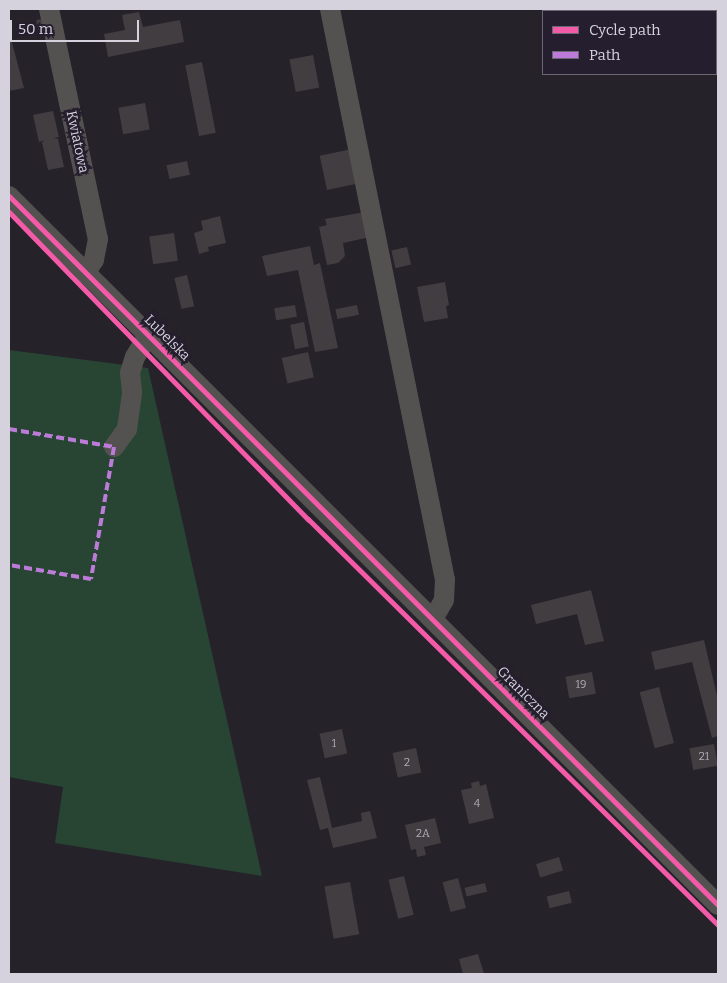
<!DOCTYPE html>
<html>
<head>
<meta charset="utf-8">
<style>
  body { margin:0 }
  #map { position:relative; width:727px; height:983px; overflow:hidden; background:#25222a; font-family:Bitter,serif }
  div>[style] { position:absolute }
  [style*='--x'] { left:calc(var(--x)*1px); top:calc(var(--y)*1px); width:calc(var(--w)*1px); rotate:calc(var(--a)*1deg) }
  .green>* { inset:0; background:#284534 }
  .building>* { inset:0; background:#423d40; transform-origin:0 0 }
  .minor>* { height:20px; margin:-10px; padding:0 10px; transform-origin:10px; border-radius:10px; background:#545250 }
  .quiet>* { height:4px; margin-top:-2px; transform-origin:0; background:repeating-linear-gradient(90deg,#bd7bd9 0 8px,transparent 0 12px) }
  .cycleway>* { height:5px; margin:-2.5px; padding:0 2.5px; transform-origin:2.5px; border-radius:2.5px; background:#f35aa7 }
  span { translate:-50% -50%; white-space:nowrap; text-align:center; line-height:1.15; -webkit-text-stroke:5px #241e2e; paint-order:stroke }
  .number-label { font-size:11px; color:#b1adb6 }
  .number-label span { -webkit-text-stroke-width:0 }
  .street-label { font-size:14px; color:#d6d2dd }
  .frame { position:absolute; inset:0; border:10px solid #d6d2dd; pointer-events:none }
  .legend { position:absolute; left:542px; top:10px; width:175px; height:65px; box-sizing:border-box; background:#241e2e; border:1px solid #6b6674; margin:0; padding:6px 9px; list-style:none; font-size:15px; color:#d6d2dd }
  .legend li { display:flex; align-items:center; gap:10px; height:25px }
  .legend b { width:25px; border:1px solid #6b6674 }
  .scale { position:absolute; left:10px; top:20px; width:129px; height:22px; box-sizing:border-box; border:2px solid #d6d2dd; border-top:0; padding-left:6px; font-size:15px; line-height:18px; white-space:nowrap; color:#d6d2dd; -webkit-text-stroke:4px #241e2e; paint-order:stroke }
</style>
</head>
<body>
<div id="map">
  <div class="green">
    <i style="clip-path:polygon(9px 350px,148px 368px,262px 876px,55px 843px,63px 787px,9px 777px)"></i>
  </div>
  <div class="building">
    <i style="clip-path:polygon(139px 12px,143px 27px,180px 20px,184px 42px,108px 57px,104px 34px,125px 30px,122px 15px)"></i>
    <i style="left:42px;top:19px;width:10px;height:6px;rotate:79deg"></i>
    <i style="clip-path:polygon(9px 31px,24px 88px,9px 91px)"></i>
    <i style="left:313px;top:55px;width:33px;height:24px;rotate:79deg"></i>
    <i style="left:202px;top:62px;width:72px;height:17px;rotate:79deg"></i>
    <i style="left:145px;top:103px;width:27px;height:27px;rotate:80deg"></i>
    <i style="clip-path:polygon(53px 111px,59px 137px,54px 138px,58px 139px,64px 167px,48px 170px,42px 142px,45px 140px,39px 142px,33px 115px)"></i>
    <i style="left:352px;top:149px;width:35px;height:33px;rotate:78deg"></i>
    <i style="left:187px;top:161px;width:14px;height:21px;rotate:78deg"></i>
    <i style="clip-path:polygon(365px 212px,370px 237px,343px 243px,345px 256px,338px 263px,327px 265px,319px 227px,327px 225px,325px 219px)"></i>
    <i style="clip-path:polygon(220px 216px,226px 243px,208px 247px,209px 251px,199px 254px,194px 233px,203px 230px,201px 221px)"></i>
    <i style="left:174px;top:233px;width:28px;height:25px;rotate:82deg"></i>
    <i style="clip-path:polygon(310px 246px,314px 265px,320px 263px,338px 348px,315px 352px,298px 270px,267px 276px,262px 256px)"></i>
    <i style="left:407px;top:247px;width:18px;height:16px;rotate:77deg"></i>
    <i style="left:187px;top:275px;width:32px;height:13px;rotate:77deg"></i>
    <i style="clip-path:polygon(445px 282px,449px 305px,446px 306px,448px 318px,424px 322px,417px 287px)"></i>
    <i style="left:295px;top:305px;width:12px;height:21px;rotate:81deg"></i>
    <i style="left:357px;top:305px;width:10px;height:22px;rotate:79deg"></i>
    <i style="left:304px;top:322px;width:25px;height:14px;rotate:79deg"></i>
    <i style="left:308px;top:352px;width:26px;height:27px;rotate:77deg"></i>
    <i style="clip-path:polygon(591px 590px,604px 641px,585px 645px,577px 614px,536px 624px,531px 605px)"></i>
    <i style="clip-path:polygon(704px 640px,718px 700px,718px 736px,712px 738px,692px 662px,655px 670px,651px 652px)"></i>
    <i style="left:592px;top:672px;width:22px;height:27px;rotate:80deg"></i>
    <i style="left:659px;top:687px;width:58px;height:20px;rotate:75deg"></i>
    <i style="left:342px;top:729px;width:25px;height:23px;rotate:78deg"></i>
    <i style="left:714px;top:744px;width:22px;height:25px;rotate:80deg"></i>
    <i style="left:416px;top:748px;width:25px;height:24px;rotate:78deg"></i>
    <i style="clip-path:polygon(320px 777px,332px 828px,362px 821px,361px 813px,370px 811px,377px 838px,333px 848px,328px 828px,320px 830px,307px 780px)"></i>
    <i style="clip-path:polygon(479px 781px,480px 786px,486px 784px,494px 818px,469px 824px,461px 790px,472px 788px,471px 783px)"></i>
    <i style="clip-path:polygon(435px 818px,441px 843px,424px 847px,426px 855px,417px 857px,416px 849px,411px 850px,405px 825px)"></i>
    <i style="left:559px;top:857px;width:14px;height:24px;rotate:73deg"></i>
    <i style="left:404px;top:876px;width:40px;height:16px;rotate:76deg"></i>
    <i style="left:458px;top:878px;width:31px;height:16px;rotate:75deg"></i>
    <i style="left:350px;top:882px;width:53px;height:26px;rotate:80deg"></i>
    <i style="left:485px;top:883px;width:9px;height:21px;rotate:77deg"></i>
    <i style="left:569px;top:891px;width:12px;height:23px;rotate:76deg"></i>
    <i style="clip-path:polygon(478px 954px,484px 974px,463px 974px,459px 959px)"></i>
  </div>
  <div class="minor">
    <i style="--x:49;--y:9;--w:235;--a:78"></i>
    <i style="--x:98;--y:239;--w:21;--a:101"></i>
    <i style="--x:94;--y:260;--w:16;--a:125"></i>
    <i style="--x:330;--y:9;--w:582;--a:78.61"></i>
    <i style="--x:445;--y:580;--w:20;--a:93"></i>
    <i style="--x:444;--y:600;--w:22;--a:120"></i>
    <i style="--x:9;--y:196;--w:1003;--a:45"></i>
    <i style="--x:114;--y:447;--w:22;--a:-54"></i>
    <i style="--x:127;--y:429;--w:37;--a:-82"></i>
    <i style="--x:132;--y:392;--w:19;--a:-96"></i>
    <i style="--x:130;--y:373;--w:17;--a:-73"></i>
    <i style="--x:135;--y:357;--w:26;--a:-59"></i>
  </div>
  <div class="quiet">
    <i style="--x:9;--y:429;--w:107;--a:9.7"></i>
    <i style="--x:114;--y:447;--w:134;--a:99.9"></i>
    <i style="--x:91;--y:579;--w:83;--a:-170.3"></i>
  </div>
  <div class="cycleway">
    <i style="--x:9;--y:196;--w:1003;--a:45"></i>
    <i style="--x:9;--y:212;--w:429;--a:45.8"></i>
    <i style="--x:308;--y:519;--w:577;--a:44.72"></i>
  </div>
  <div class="number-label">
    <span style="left:581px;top:685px">19</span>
    <span style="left:334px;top:744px">1</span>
    <span style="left:704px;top:757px">21</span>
    <span style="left:407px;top:763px">2</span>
    <span style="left:477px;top:804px">4</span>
    <span style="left:423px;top:834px">2A</span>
  </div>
  <div class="street-label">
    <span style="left:77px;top:142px;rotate:78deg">Kwiatowa</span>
    <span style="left:167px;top:338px;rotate:45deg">Lubelska</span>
    <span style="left:523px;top:693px;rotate:45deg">Graniczna</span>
  </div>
  <div class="frame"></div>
  <ul class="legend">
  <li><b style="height:6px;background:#f35aa7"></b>Cycle path</li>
  <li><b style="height:6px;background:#bd7bd9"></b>Path</li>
  </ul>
  <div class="scale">50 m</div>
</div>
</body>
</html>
